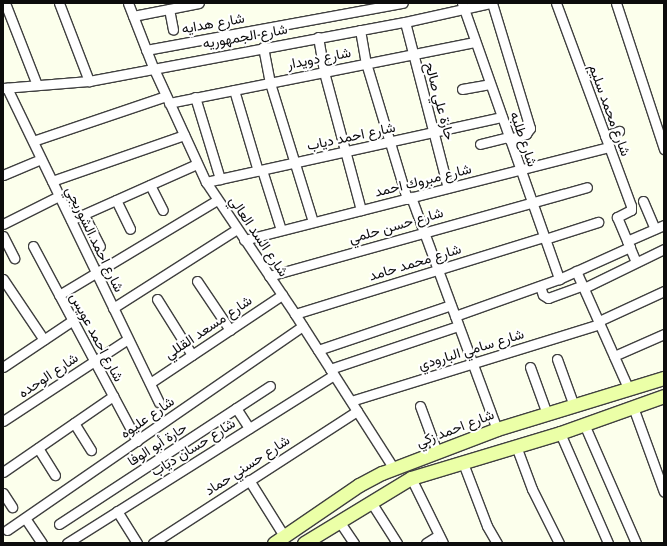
<!DOCTYPE html>
<html>
<head>
<meta charset="utf-8">
<style>
  body { margin:0 }
  #map { position:relative; width:667px; height:546px; overflow:hidden; background:#fcffec; font-family:"PT Serif",Vazirmatn,serif }
  div>[style] { position:absolute }
  [style*='--x'] { left:calc(var(--x)*1px); top:calc(var(--y)*1px); width:calc(var(--w)*1px); rotate:calc(var(--a)*1deg) }
  .roads { filter:drop-shadow(1px 0 #3f3f3f) drop-shadow(-1px 0 #3f3f3f) drop-shadow(0 1px #3f3f3f) drop-shadow(0 -1px #3f3f3f) }
  .street>* { height:9px; margin:-4.5px; padding:0 4.5px; transform-origin:4.5px; border-radius:4.5px; background:#fff }
  .secondary>* { height:13px; margin:-6.5px; padding:0 6.5px; transform-origin:6.5px; border-radius:6.5px; background:#ebffa7 }
  span { translate:-50% -50%; white-space:nowrap; text-align:center; line-height:1.15; -webkit-text-stroke:4px #fff; paint-order:stroke }
  .street-label { font-size:14px; color:#0c0c0c }
  .frame { position:absolute; inset:0; border:4px solid #0c0c0c; pointer-events:none }
</style>
</head>
<body>
<div id="map">
  <div class="roads">
    <div class="street">
      <i style="--x:5;--y:3;--w:88;--a:68.7"></i>
      <i style="--x:59;--y:3;--w:84;--a:69"></i>
      <i style="--x:128;--y:3;--w:69;--a:68.7"></i>
      <i style="--x:153;--y:67;--w:127;--a:65.3"></i>
      <i style="--x:206;--y:182;--w:159;--a:56"></i>
      <i style="--x:295;--y:314;--w:184;--a:57.4"></i>
      <i style="--x:462;--y:3;--w:293;--a:70.6"></i>
      <i style="--x:492;--y:3;--w:131;--a:73.1"></i>
      <i style="--x:530;--y:128;--w:7;--a:124"></i>
      <i style="--x:526;--y:134;--w:18;--a:164"></i>
      <i style="--x:556;--y:3;--w:216;--a:69.7"></i>
      <i style="--x:631;--y:206;--w:4;--a:90"></i>
      <i style="--x:631;--y:210;--w:16;--a:153"></i>
      <i style="--x:617;--y:217;--w:49;--a:67.1"></i>
      <i style="--x:616;--y:3;--w:154;--a:71.8"></i>
      <i style="--x:169;--y:9;--w:21;--a:79"></i>
      <i style="--x:133;--y:16;--w:67;--a:-11.1"></i>
      <i style="--x:405;--y:22;--w:171;--a:75.5"></i>
      <i style="--x:360;--y:30;--w:34;--a:80"></i>
      <i style="--x:366;--y:63;--w:142;--a:73.2"></i>
      <i style="--x:318;--y:37;--w:36;--a:80"></i>
      <i style="--x:324;--y:72;--w:143;--a:75"></i>
      <i style="--x:263;--y:47;--w:37;--a:79"></i>
      <i style="--x:270;--y:83;--w:145;--a:72.8"></i>
      <i style="--x:146;--y:50;--w:261;--a:-10.4"></i>
      <i style="--x:3;--y:88;--w:86;--a:-4.7"></i>
      <i style="--x:89;--y:81;--w:321;--a:-10.6"></i>
      <i style="--x:405;--y:22;--w:87;--a:-12.6"></i>
      <i style="--x:7;--y:88;--w:349;--a:64.2"></i>
      <i style="--x:462;--y:89;--w:28;--a:-10"></i>
      <i style="--x:234;--y:90;--w:84;--a:73.5"></i>
      <i style="--x:195;--y:97;--w:86;--a:73"></i>
      <i style="--x:169;--y:103;--w:312;--a:-11.3"></i>
      <i style="--x:605;--y:136;--w:15;--a:-20"></i>
      <i style="--x:33;--y:141;--w:140;--a:-18.7"></i>
      <i style="--x:480;--y:144;--w:30;--a:-14"></i>
      <i style="--x:262;--y:170;--w:63;--a:72.4"></i>
      <i style="--x:3;--y:175;--w:41;--a:-22.8"></i>
      <i style="--x:52;--y:181;--w:140;--a:-19.2"></i>
      <i style="--x:206;--y:182;--w:303;--a:-12.4"></i>
      <i style="--x:150;--y:185;--w:28;--a:63"></i>
      <i style="--x:411;--y:197;--w:247;--a:69.7"></i>
      <i style="--x:116;--y:200;--w:32;--a:64"></i>
      <i style="--x:643;--y:201;--w:30;--a:67"></i>
      <i style="--x:84;--y:215;--w:35;--a:63"></i>
      <i style="--x:71;--y:220;--w:138;--a:-24"></i>
      <i style="--x:3;--y:224;--w:63;--a:-26.6"></i>
      <i style="--x:3;--y:236;--w:25;--a:63"></i>
      <i style="--x:545;--y:239;--w:56;--a:-17.8"></i>
      <i style="--x:244;--y:240;--w:377;--a:-14.3"></i>
      <i style="--x:627;--y:241;--w:40;--a:-23.4"></i>
      <i style="--x:33;--y:246;--w:221;--a:61.9"></i>
      <i style="--x:576;--y:271;--w:130;--a:66"></i>
      <i style="--x:269;--y:276;--w:330;--a:-15.6"></i>
      <i style="--x:3;--y:279;--w:73;--a:56.1"></i>
      <i style="--x:197;--y:281;--w:59;--a:56"></i>
      <i style="--x:540;--y:286;--w:9;--a:72"></i>
      <i style="--x:543;--y:295;--w:6;--a:31"></i>
      <i style="--x:548;--y:298;--w:37;--a:-20"></i>
      <i style="--x:584;--y:288;--w:89;--a:-26"></i>
      <i style="--x:59;--y:295;--w:184;--a:-31"></i>
      <i style="--x:157;--y:299;--w:66;--a:58"></i>
      <i style="--x:113;--y:308;--w:147;--a:-32.5"></i>
      <i style="--x:295;--y:314;--w:261;--a:-17.2"></i>
      <i style="--x:455;--y:316;--w:110;--a:-19.6"></i>
      <i style="--x:559;--y:279;--w:78;--a:-24.3"></i>
      <i style="--x:599;--y:321;--w:72;--a:-24.8"></i>
      <i style="--x:318;--y:350;--w:140;--a:-18.7"></i>
      <i style="--x:614;--y:356;--w:55;--a:-23.7"></i>
      <i style="--x:557;--y:359;--w:50;--a:70.1"></i>
      <i style="--x:3;--y:367;--w:84;--a:-33.9"></i>
      <i style="--x:530;--y:367;--w:50;--a:70.1"></i>
      <i style="--x:330;--y:369;--w:135;--a:-18.6"></i>
      <i style="--x:150;--y:383;--w:159;--a:-33.7"></i>
      <i style="--x:351;--y:401;--w:260;--a:-17.2"></i>
      <i style="--x:420;--y:406;--w:49;--a:69.7"></i>
      <i style="--x:633;--y:407;--w:90;--a:70"></i>
      <i style="--x:236;--y:408;--w:24;--a:57"></i>
      <i style="--x:3;--y:421;--w:149;--a:-33.3"></i>
      <i style="--x:74;--y:423;--w:32;--a:58"></i>
      <i style="--x:584;--y:424;--w:130;--a:66.4"></i>
      <i style="--x:560;--y:433;--w:120;--a:66.4"></i>
      <i style="--x:516;--y:446;--w:46;--a:69.6"></i>
      <i style="--x:532;--y:489;--w:60;--a:63.4"></i>
      <i style="--x:38;--y:448;--w:32;--a:58"></i>
      <i style="--x:463;--y:463;--w:67;--a:69.1"></i>
      <i style="--x:487;--y:526;--w:20;--a:60"></i>
      <i style="--x:3;--y:472;--w:134;--a:-34.6"></i>
      <i style="--x:411;--y:478;--w:72;--a:63.8"></i>
      <i style="--x:249;--y:480;--w:66;--a:58"></i>
      <i style="--x:3;--y:493;--w:17;--a:57"></i>
      <i style="--x:371;--y:502;--w:49;--a:57.6"></i>
      <i style="--x:117;--y:511;--w:38;--a:58"></i>
      <i style="--x:25;--y:518;--w:30;--a:56"></i>
      <i style="--x:339;--y:521;--w:27;--a:56"></i>
      <i style="--x:59;--y:524;--w:252;--a:-33.2"></i>
      <i style="--x:7;--y:530;--w:359;--a:-34.6"></i>
      <i style="--x:67;--y:543;--w:315;--a:-32.2"></i>
      <i style="--x:153;--y:543;--w:243;--a:-32.9"></i>
      <i style="--x:426;--y:543;--w:15;--a:-32"></i>
    </div>
    <div class="secondary">
      <i style="--x:274;--y:543;--w:103;--a:-34.3"></i>
      <i style="--x:359;--y:485;--w:26;--a:-28"></i>
      <i style="--x:382;--y:473;--w:123;--a:-20.9"></i>
      <i style="--x:497;--y:429;--w:175;--a:-17"></i>
      <i style="--x:304;--y:543;--w:125;--a:-31.3"></i>
      <i style="--x:411;--y:478;--w:156;--a:-16.8"></i>
      <i style="--x:560;--y:433;--w:110;--a:-19.6"></i>
    </div>
  </div>
  <div class="street-label">
    <span style="left:213px;top:23px;rotate:-10deg">شارع هدايه</span>
    <span style="left:245px;top:36px;rotate:-10deg">شارع الجمهوريه</span>
    <span style="left:319px;top:58px;rotate:-11deg">شارع دويدار</span>
    <span style="left:440px;top:101px;rotate:75deg">حارة علي صالح</span>
    <span style="left:610px;top:110px;rotate:70deg">شارع محمد سليم</span>
    <span style="left:351px;top:136px;rotate:-12deg">شارع احمد دياب</span>
    <span style="left:524px;top:139px;rotate:71deg">شارع طلبه</span>
    <span style="left:423px;top:180px;rotate:-14deg">شارع مبروك احمد</span>
    <span style="left:396px;top:225px;rotate:-16deg">شارع حسن حلمي</span>
    <span style="left:259px;top:236px;rotate:56deg">شارع السد العالي</span>
    <span style="left:95px;top:239px;rotate:64deg">شارع احمد الشوربجي</span>
    <span style="left:415px;top:262px;rotate:-17deg">شارع محمد حامد</span>
    <span style="left:208px;top:327px;rotate:-34deg">شارع مسعد القللي</span>
    <span style="left:97px;top:337px;rotate:62deg">شارع احمد عويس</span>
    <span style="left:471px;top:349px;rotate:-17deg">شارع سامي البارودي</span>
    <span style="left:48px;top:375px;rotate:-34deg">شارع الوحده</span>
    <span style="left:147px;top:417px;rotate:-35deg">شارع عليوه</span>
    <span style="left:455px;top:428px;rotate:-21deg">شارع احمد زكي</span>
    <span style="left:157px;top:444px;rotate:-33deg">حارة أبو الوفا</span>
    <span style="left:193px;top:447px;rotate:-32deg">شارع حسان دياب</span>
    <span style="left:247px;top:465px;rotate:-33deg">شارع حسني حماد</span>
  </div>
  <div class="frame"></div>
</div>
</body>
</html>
